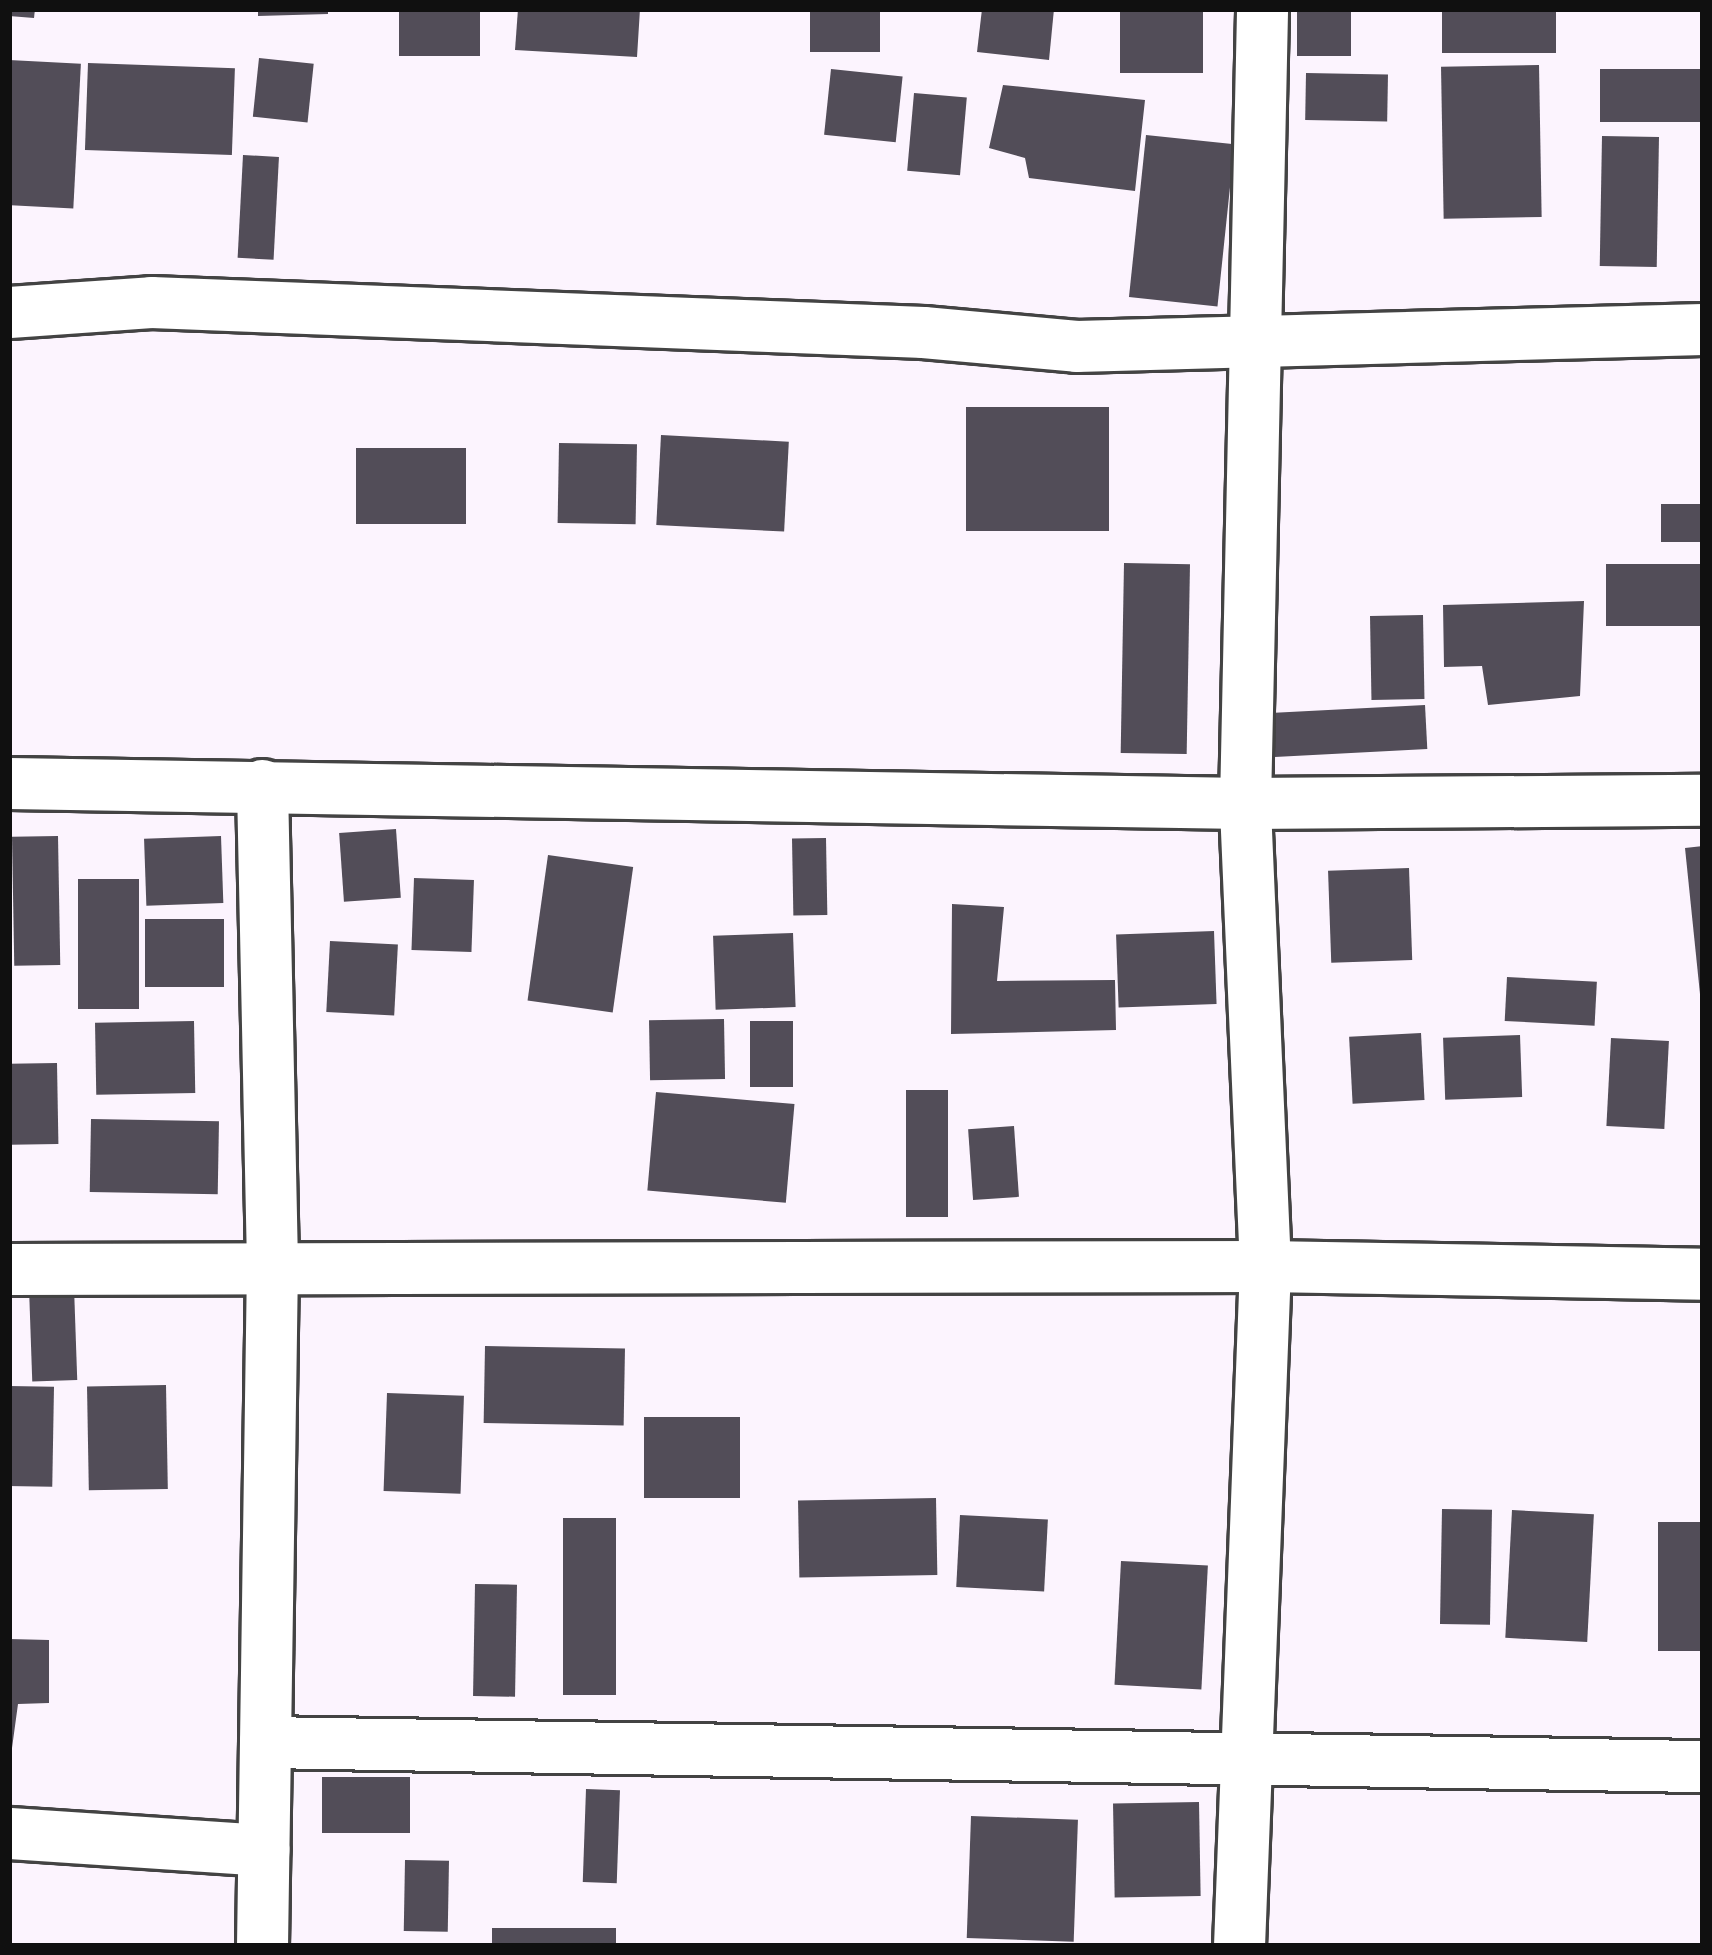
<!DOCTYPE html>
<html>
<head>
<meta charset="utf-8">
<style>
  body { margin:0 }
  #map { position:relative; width:1712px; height:1955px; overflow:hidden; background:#fcf4fe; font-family:Georgia,serif }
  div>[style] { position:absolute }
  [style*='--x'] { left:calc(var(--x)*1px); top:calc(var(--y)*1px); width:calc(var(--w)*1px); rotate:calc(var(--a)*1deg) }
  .building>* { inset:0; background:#524d58; transform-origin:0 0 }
  .roads { filter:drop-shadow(3px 0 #434343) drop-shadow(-3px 0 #434343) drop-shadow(0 3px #434343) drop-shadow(0 -3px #434343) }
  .minor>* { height:51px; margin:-25.5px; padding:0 25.5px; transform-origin:25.5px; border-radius:25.5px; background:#fff }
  span { translate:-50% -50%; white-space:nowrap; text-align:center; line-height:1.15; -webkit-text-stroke:12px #fff; paint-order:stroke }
  .frame { position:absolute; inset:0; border:12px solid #101010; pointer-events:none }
</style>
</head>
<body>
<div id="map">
  <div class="building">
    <i style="clip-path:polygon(9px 9px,35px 9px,34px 18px,9px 16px)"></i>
    <i style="clip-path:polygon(258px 9px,328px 9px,328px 14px,258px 16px)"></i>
    <i style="left:399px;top:9px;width:81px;height:47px"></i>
    <i style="clip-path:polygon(518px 9px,640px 9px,637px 57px,515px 50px)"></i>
    <i style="left:810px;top:9px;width:70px;height:43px"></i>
    <i style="clip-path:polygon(982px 9px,1054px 9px,1049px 60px,977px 52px)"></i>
    <i style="left:1120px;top:9px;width:83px;height:64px"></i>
    <i style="left:1297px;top:9px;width:54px;height:47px"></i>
    <i style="left:1442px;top:9px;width:114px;height:44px"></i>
    <i style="left:259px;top:58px;width:55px;height:59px;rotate:6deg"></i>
    <i style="left:9px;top:60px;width:72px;height:145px;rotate:3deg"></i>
    <i style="left:88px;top:63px;width:147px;height:87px;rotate:2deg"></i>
    <i style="left:1539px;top:65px;width:152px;height:98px;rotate:89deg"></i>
    <i style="left:831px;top:69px;width:72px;height:66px;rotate:6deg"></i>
    <i style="left:1703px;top:69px;width:53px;height:103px;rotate:90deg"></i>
    <i style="left:1306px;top:73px;width:82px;height:47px;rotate:1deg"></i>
    <i style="clip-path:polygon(1003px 85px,1145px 100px,1135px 191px,1029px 178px,1025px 158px,989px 148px)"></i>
    <i style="left:914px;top:93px;width:53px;height:78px;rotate:5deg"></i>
    <i style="left:1146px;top:135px;width:89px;height:163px;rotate:6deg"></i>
    <i style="left:1602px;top:136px;width:57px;height:130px;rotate:1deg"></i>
    <i style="left:243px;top:155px;width:36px;height:103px;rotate:3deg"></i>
    <i style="left:966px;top:407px;width:143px;height:124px"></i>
    <i style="left:661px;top:435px;width:128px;height:90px;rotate:3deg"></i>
    <i style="left:559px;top:443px;width:78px;height:80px;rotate:1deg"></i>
    <i style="left:466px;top:448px;width:76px;height:110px;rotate:90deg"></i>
    <i style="left:1661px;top:504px;width:42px;height:38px"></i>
    <i style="left:1124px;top:563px;width:66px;height:190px;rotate:1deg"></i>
    <i style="left:1703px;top:564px;width:62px;height:97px;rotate:90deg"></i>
    <i style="clip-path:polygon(1584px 601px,1580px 696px,1488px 705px,1482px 666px,1444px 667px,1443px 605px)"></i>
    <i style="left:1423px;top:615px;width:84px;height:53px;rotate:89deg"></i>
    <i style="left:1425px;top:705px;width:44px;height:162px;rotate:87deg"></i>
    <i style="left:396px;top:829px;width:69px;height:57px;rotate:86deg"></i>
    <i style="left:58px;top:836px;width:129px;height:46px;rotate:89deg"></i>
    <i style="left:221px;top:836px;width:67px;height:77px;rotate:88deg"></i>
    <i style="left:826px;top:838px;width:77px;height:34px;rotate:89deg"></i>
    <i style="clip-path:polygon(1703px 846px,1703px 994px,1700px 994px,1685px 848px)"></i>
    <i style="left:548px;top:855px;width:86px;height:147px;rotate:8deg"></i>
    <i style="left:1409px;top:868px;width:92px;height:81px;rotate:88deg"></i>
    <i style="left:414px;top:878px;width:60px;height:72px;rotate:2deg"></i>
    <i style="left:78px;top:879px;width:61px;height:130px"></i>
    <i style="clip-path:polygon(952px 904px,1004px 907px,997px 981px,1115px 980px,1116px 1030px,951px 1034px)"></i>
    <i style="left:145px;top:919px;width:79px;height:68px"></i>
    <i style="left:1214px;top:931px;width:73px;height:98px;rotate:88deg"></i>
    <i style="left:793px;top:933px;width:74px;height:80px;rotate:88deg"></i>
    <i style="left:330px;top:941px;width:68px;height:71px;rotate:3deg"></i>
    <i style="left:1507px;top:977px;width:90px;height:44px;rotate:3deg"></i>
    <i style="left:724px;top:1019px;width:60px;height:75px;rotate:89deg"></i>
    <i style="left:194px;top:1021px;width:72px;height:99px;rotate:89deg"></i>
    <i style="left:793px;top:1021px;width:66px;height:43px;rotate:90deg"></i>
    <i style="left:1421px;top:1033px;width:67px;height:72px;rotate:87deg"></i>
    <i style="left:1520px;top:1035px;width:62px;height:77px;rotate:88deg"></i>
    <i style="left:1611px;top:1038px;width:58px;height:88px;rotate:3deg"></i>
    <i style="left:57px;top:1063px;width:81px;height:48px;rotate:89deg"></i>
    <i style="left:948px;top:1090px;width:127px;height:42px;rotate:90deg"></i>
    <i style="left:656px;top:1092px;width:139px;height:99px;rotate:5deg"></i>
    <i style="left:91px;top:1119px;width:128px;height:73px;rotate:1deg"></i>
    <i style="left:1014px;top:1126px;width:71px;height:46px;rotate:86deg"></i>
    <i style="left:74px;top:1287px;width:93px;height:45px;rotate:88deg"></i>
    <i style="left:485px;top:1346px;width:140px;height:77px;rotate:1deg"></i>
    <i style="left:166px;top:1385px;width:104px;height:79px;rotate:89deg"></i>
    <i style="left:9px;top:1386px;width:45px;height:100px;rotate:1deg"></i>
    <i style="left:387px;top:1393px;width:77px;height:98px;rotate:2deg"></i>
    <i style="left:644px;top:1417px;width:96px;height:81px"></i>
    <i style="left:936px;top:1498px;width:77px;height:138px;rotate:89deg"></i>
    <i style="left:1442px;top:1509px;width:50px;height:115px;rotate:1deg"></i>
    <i style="left:1512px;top:1510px;width:82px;height:128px;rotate:3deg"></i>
    <i style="left:960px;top:1515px;width:88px;height:72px;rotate:3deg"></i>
    <i style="left:563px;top:1518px;width:53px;height:177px"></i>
    <i style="left:1658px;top:1522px;width:45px;height:129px"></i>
    <i style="left:1121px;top:1561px;width:87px;height:124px;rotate:3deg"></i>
    <i style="left:475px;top:1584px;width:42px;height:112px;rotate:1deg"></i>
    <i style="clip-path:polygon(9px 1639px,49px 1640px,49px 1703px,18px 1704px,12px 1748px)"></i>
    <i style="left:410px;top:1777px;width:56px;height:88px;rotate:90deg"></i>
    <i style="left:586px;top:1789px;width:34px;height:93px;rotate:2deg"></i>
    <i style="left:1199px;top:1802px;width:94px;height:86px;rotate:89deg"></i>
    <i style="left:971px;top:1816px;width:107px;height:122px;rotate:2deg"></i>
    <i style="left:405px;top:1860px;width:44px;height:71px;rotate:1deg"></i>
    <i style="left:616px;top:1928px;width:18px;height:124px;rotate:90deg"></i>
  </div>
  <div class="roads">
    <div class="minor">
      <i style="--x:9;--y:312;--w:142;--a:-4"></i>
      <i style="--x:151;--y:302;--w:773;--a:2.23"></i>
      <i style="--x:923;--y:332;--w:154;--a:5.2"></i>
      <i style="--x:1076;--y:346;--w:627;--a:-1.55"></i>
      <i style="--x:9;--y:783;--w:1236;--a:0.93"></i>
      <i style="--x:1245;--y:803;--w:458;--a:-0.4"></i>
      <i style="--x:9;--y:1269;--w:1256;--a:-0.14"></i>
      <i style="--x:1265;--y:1266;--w:438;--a:1"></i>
      <i style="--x:265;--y:1742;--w:1438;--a:0.96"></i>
      <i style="--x:9;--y:1833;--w:255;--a:3.8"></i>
      <i style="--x:262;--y:1946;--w:682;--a:-89.16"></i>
      <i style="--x:272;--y:1264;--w:479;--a:-91.2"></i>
      <i style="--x:1239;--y:1946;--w:680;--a:-87.81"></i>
      <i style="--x:1265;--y:1266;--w:463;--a:-92.5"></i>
      <i style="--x:1245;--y:803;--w:794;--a:-88.77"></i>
    </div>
  </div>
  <div class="frame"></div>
</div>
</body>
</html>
